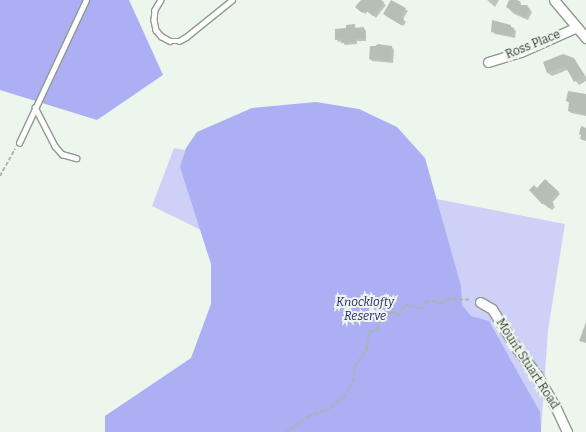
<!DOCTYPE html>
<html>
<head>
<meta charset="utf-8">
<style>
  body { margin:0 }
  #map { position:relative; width:586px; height:432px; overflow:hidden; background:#edf6ed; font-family:Bitter,serif }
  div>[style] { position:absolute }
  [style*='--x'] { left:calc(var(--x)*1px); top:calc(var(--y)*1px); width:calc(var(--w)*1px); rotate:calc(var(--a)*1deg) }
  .green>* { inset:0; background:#ced1f7 }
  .forest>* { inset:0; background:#acaff4 }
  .shadow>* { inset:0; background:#0003 }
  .building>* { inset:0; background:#b6beb6 }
  .path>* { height:2px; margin-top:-1px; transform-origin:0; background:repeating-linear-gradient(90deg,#adb4ad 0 4px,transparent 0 6px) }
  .roads { filter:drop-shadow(1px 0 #909890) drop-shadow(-1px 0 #909890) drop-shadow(0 1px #909890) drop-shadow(0 -1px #909890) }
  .lane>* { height:4.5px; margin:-2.25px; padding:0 2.25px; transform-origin:2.25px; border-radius:2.25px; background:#fff }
  .street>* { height:9px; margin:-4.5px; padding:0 4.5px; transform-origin:4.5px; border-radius:4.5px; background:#fff }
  span { translate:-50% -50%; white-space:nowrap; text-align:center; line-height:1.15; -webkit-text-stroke:4px #edf6ed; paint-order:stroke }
  .street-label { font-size:12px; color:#373a36 }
  .park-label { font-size:12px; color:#2b226f; font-style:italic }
</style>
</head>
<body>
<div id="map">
  <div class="green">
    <i style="clip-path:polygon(174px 148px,565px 224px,548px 330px,541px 432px,254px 256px,152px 206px)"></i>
  </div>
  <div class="forest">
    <i style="clip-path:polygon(0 0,129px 0,163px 75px,97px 120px,0 90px)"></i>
    <i style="clip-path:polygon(316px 102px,359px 109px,397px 127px,425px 158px,461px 286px,462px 305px,471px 316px,489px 321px,540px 412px,541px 432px,105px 432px,105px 416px,191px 358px,211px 304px,211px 264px,180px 167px,186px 148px,197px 132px,252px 108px)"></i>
  </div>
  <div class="shadow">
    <i style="clip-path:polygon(363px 0,380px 0,386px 5px,376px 18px,368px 11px,365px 14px,359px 9px)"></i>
    <i style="clip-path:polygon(487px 0,499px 0,495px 7px)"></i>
    <i style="clip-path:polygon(510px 0,515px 0,520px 2px,522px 6px,527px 6px,529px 8px,532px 12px,528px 20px,514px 14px,507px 7px)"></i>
    <i style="clip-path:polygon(392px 1px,408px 11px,403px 19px,406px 22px,403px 26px,386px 16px)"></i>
    <i style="clip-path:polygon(493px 21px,510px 26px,516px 31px,515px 38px,495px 34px,492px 31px)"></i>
    <i style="clip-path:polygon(354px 25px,357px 29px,364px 28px,366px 31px,366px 41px,357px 41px,357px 44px,345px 45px,342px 41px,339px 42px,336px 39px,347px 29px)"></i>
    <i style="clip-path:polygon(392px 47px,394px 50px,393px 63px,372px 61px,370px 59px)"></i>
    <i style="clip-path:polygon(573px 58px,586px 77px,586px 81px,579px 85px,567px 70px,552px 76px,548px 73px,544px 63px)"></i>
    <i style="clip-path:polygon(586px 95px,586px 116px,571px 113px,569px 111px,570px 103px,567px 101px)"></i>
    <i style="clip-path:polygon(545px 180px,560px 194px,552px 203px,555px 207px,552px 210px,542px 203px,537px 189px)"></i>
  </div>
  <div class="building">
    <i style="clip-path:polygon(361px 0,381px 0,384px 2px,373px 16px,365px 10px,362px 13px,355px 7px)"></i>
    <i style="clip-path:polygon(391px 0,406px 8px,401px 17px,404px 19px,401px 25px,383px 14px)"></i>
    <i style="clip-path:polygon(509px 0,517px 0,521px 2px,519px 4px,521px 5px,528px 5px,527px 7px,530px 9px,525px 18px,506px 7px)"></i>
    <i style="clip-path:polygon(492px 20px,511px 25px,511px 27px,514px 28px,513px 36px,491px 32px)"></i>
    <i style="clip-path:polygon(355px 24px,355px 28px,364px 27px,365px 39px,355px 39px,356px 42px,341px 43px,341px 39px,335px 40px,335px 29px,346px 28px,346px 25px)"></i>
    <i style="clip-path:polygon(378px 44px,392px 46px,391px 61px,369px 59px,370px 46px,375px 46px)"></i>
    <i style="clip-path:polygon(563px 54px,574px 58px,585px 76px,574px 82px,567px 69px,563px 67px,547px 73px,543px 62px)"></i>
    <i style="clip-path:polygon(568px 91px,586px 94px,586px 114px,568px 111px,569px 102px,566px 101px)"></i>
    <i style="clip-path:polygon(581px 126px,586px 128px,586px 141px,580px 139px,581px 135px,579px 134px)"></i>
    <i style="clip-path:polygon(545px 179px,559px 192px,550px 200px,554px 204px,549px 208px,544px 204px,542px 204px,529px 190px,534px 185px,537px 188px)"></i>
    <i style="clip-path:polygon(586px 322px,586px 343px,579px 341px)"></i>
  </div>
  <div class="path">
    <i style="--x:0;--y:176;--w:31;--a:-61"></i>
    <i style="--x:286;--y:432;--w:28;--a:-35"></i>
    <i style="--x:309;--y:416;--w:23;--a:-20"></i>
    <i style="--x:331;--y:408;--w:8;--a:-50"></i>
    <i style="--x:336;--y:402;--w:9;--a:-32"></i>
    <i style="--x:344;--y:397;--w:17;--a:-59"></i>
    <i style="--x:353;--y:382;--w:16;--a:-83"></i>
    <i style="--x:355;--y:366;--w:21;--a:-55"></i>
    <i style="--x:367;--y:349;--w:17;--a:-83"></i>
    <i style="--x:369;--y:332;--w:9;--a:-18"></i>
    <i style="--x:378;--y:329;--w:7;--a:-82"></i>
    <i style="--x:379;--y:322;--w:16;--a:-38"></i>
    <i style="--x:392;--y:312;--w:8;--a:23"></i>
    <i style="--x:399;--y:315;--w:12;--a:-59"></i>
    <i style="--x:405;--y:305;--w:17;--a:13"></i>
    <i style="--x:422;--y:309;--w:8;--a:-60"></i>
    <i style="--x:426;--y:302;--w:8;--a:-7"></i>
    <i style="--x:434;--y:301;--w:8;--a:23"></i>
    <i style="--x:441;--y:304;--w:8;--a:-40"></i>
    <i style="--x:447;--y:299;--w:24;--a:2"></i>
  </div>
  <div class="roads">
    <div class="lane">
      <i style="--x:161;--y:0;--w:12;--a:121"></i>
      <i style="--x:155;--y:10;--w:10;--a:96"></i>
      <i style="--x:154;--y:20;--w:10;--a:79"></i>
      <i style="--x:156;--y:30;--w:8;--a:50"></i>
      <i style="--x:161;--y:36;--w:10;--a:29"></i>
      <i style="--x:170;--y:41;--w:9;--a:0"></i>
      <i style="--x:179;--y:41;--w:8;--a:-30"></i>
      <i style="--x:186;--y:37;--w:59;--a:-38.8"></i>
      <i style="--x:35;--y:107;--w:44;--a:62.9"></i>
      <i style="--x:55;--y:146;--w:11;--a:49"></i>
      <i style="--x:62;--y:154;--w:15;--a:16"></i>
      <i style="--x:19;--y:143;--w:158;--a:-64.9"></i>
    </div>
    <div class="street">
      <i style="--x:554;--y:0;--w:50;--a:49.9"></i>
      <i style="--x:488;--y:62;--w:34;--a:-17"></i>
      <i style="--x:521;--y:52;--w:61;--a:-24.1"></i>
      <i style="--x:480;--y:302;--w:14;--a:30"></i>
      <i style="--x:492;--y:309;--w:47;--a:58"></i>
      <i style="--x:517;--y:349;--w:33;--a:52"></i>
      <i style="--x:537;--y:375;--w:36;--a:60"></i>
      <i style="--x:555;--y:406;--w:29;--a:65"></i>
    </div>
  </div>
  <div class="street-label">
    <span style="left:533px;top:45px;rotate:-22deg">Ross Place</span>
    <span style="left:527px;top:364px;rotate:57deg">Mount Stuart Road</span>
  </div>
  <div class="park-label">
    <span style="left:365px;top:310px">Knocklofty<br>Reserve</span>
  </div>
</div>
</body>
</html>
